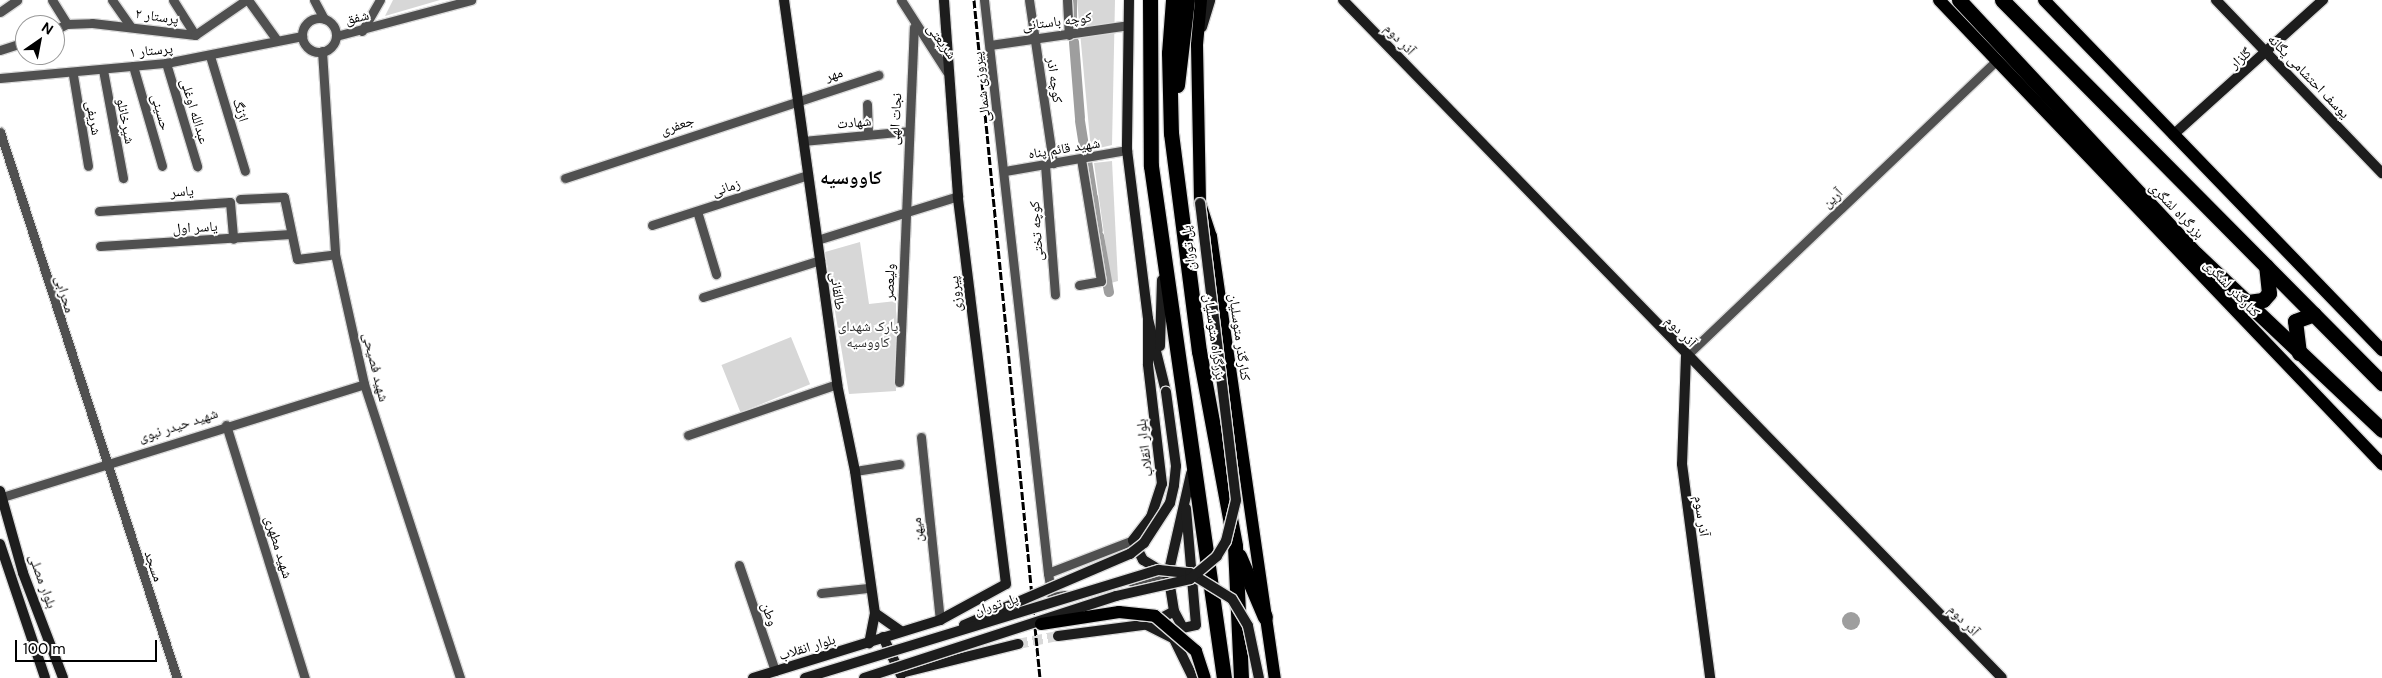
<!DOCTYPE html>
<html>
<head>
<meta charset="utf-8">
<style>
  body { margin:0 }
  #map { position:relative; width:2382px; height:678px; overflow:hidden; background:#fff; font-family:"DM Sans","Noto Naskh Arabic",sans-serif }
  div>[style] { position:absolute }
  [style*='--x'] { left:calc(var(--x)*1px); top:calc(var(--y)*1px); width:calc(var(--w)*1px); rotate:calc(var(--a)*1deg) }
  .green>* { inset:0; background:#d7d7d7; transform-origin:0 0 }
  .water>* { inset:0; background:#9e9e9e }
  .round { border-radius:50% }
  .canal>* { height:10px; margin:-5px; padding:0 5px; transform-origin:5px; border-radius:5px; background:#9e9e9e }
  .secondary-tunnel>* { height:10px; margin-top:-5px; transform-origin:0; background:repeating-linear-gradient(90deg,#d9d9d9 0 10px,transparent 0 15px) }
  .roads { filter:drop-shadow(1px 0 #dbdbdb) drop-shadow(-1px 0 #dbdbdb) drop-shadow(0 1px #dbdbdb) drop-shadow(0 -1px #dbdbdb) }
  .street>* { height:9px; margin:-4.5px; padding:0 4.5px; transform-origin:4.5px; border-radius:4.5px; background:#505050 }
  .street>.ring { margin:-4.5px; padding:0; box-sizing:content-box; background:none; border:9px solid #505050; border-radius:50% }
  .secondary>* { height:10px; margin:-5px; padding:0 5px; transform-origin:5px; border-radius:5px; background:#1d1d1d }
  .primary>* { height:12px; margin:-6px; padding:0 6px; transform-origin:6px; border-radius:6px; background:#000 }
  .highway>* { height:15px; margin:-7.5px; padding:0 7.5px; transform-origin:7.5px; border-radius:7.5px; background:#000 }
  .rail>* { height:3px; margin-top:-1.5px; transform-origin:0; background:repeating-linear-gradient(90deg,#000 0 8px,transparent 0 10.5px) }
  .bridges { filter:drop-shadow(1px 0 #dbdbdb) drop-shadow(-1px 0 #dbdbdb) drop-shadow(0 1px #dbdbdb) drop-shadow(0 -1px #dbdbdb) }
  .secondary-bridge>* { height:10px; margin:-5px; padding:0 5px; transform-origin:5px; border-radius:5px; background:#1d1d1d }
  .primary-bridge>* { height:12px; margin:-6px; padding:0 6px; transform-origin:6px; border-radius:6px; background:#000 }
  span { translate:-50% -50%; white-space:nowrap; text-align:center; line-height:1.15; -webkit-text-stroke:4px #fff; paint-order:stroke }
  .street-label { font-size:14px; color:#000 }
  .park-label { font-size:14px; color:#2e2e2e }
  .district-label { font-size:19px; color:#000; font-weight:700 }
  .north { position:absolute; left:15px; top:15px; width:50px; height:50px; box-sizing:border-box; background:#fff; border:1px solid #999; border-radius:50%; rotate:33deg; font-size:14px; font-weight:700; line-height:20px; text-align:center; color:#000 }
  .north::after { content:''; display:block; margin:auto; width:18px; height:22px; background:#000; clip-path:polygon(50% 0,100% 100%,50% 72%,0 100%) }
  .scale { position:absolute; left:15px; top:640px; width:142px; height:22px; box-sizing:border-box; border:2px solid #000; border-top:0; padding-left:6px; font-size:15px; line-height:18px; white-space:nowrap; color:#000; -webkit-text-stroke:4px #fff; paint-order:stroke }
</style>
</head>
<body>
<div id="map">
  <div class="green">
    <i style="clip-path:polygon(393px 0,440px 0,385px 16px)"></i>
    <i style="clip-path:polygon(1077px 0,1115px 0,1112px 145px,1091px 150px)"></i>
    <i style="clip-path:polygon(1112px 161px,1118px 281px,1111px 283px,1094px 163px)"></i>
    <i style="clip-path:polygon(860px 242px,869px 304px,896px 301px,896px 391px,849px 394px,825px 252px)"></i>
    <i style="left:791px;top:337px;width:51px;height:75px;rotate:68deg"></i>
  </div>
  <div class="water">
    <i class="round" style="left:1842px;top:612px;width:18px;height:18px"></i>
  </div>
  <div class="canal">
    <i style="--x:1072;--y:0;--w:17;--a:90"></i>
    <i style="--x:1074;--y:42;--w:76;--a:85.5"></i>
    <i style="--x:1080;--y:121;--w:30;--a:81"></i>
    <i style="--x:1087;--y:161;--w:33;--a:81"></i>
    <i style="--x:1093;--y:197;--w:34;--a:82"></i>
    <i style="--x:1099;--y:236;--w:57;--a:79.9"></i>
  </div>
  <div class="secondary-tunnel">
    <i style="--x:1018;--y:644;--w:41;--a:-11.3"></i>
  </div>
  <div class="roads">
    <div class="street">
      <i style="--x:52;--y:0;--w:28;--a:58"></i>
      <i style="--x:112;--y:0;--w:33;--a:55"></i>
      <i style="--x:173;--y:0;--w:41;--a:57.8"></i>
      <i style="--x:248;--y:0;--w:48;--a:54.3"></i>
      <i style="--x:314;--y:0;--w:21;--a:62"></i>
      <i style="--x:901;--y:0;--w:85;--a:57.4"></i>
      <i style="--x:984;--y:0;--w:577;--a:83.63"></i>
      <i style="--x:1048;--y:573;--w:91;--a:-21.2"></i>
      <i style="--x:1029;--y:0;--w:165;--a:81.6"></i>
      <i style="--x:1067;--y:0;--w:35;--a:87"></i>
      <i style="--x:0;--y:12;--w:21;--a:-35"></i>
      <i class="ring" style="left:302px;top:18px;width:25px;height:25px"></i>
      <i style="--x:55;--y:30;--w:13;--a:-27"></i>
      <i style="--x:67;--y:24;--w:25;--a:-2"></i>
      <i style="--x:92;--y:23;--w:104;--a:6.6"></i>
      <i style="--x:195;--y:35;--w:62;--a:-34.5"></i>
      <i style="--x:362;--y:31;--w:36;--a:-60"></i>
      <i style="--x:336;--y:36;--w:140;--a:-14.9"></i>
      <i style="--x:990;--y:45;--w:139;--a:-8.2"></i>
      <i style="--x:0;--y:50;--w:26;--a:-18"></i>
      <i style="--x:322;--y:51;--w:203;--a:86.3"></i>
      <i style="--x:335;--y:254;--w:133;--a:77.4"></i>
      <i style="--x:364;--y:384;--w:309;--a:71.9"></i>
      <i style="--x:210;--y:56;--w:120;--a:73.1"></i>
      <i style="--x:166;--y:63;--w:108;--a:73.2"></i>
      <i style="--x:133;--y:66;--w:104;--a:73.8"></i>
      <i style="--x:103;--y:70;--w:110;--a:79.5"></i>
      <i style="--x:73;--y:75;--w:92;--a:80.6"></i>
      <i style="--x:0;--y:78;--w:167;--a:-5.2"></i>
      <i style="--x:166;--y:63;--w:139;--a:-11.2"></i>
      <i style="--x:867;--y:104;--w:30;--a:88"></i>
      <i style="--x:0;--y:132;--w:574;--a:72.04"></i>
      <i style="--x:803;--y:141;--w:105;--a:-5.4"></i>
      <i style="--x:1045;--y:165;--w:130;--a:85.6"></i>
      <i style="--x:1005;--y:171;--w:124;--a:-9.8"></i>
      <i style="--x:565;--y:178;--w:330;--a:-18.2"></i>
      <i style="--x:240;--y:199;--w:44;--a:-2.6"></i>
      <i style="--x:284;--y:197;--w:63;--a:78.2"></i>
      <i style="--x:297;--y:259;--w:38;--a:-7"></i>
      <i style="--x:99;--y:211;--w:131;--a:-3.9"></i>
      <i style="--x:230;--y:202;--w:37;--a:85"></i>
      <i style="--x:697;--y:211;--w:66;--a:73.2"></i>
      <i style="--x:652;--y:225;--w:164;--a:-17.8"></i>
      <i style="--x:817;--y:240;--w:148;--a:-17.3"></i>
      <i style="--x:100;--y:246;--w:191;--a:-3.6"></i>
      <i style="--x:1079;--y:285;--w:22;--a:-10"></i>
      <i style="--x:1101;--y:281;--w:124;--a:-99.3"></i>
      <i style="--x:703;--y:297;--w:123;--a:-17.5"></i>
      <i style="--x:1686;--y:356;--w:429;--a:-43.6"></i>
      <i style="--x:899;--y:382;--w:355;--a:-87.6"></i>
      <i style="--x:226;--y:425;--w:265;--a:72.7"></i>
      <i style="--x:688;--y:435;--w:157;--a:-18.9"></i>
      <i style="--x:921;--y:437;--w:184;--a:84.1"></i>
      <i style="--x:855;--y:471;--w:45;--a:-9"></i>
      <i style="--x:2;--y:497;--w:379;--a:-17.3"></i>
      <i style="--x:739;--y:565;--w:112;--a:71.2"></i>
      <i style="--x:1048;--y:573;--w:24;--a:81"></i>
      <i style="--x:1052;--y:597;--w:13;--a:-9"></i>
      <i style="--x:1132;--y:582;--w:37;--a:-11"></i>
      <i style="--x:821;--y:593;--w:47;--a:-6.1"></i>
    </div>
    <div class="secondary">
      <i style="--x:784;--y:0;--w:388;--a:82.1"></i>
      <i style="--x:837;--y:384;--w:89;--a:78.3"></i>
      <i style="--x:855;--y:471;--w:143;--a:82"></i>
      <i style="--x:875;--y:613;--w:31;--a:101"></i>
      <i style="--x:1129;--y:0;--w:150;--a:90.8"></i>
      <i style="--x:1127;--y:150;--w:170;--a:82.9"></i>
      <i style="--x:1148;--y:319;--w:75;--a:76.1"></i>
      <i style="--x:1343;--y:0;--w:945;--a:45.81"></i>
      <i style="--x:2216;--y:0;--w:240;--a:46.2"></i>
      <i style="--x:1202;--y:27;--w:28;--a:-73"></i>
      <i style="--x:2173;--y:135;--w:202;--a:-42"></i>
      <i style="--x:1160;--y:346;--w:66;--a:-88.3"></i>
      <i style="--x:1686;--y:356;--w:108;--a:92.1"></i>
      <i style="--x:1682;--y:464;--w:216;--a:82.5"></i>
      <i style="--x:0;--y:491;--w:85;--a:74.3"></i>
      <i style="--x:23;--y:573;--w:112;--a:69.1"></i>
      <i style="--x:0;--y:544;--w:141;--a:71.4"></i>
      <i style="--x:1168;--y:575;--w:104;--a:-77.2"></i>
      <i style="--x:1174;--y:611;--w:19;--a:62"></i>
      <i style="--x:1183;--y:628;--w:13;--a:-13"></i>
      <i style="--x:1196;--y:625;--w:117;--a:-94.9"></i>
      <i style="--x:875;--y:613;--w:32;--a:35"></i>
      <i style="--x:1147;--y:625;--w:30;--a:27"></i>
      <i style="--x:1174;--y:639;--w:43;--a:64"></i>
      <i style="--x:1058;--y:636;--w:93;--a:-7.4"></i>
      <i style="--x:1150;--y:624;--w:27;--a:-28"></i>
      <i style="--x:1174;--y:611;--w:36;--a:-99"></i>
      <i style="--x:1168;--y:575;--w:29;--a:-149"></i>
      <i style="--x:1143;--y:560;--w:22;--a:-117"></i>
      <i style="--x:1133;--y:540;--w:29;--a:-52"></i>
      <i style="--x:1151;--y:517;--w:35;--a:-72"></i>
      <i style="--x:1162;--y:484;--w:121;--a:-96.7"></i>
      <i style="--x:1148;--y:364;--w:45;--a:-90"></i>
      <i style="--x:883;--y:637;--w:42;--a:64.7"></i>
      <i style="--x:901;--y:673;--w:121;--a:-13.9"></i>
      <i style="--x:753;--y:678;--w:196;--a:-17.2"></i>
      <i style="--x:940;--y:620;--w:75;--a:-28.6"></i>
      <i style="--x:1006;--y:584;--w:391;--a:-97.1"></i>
      <i style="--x:958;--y:196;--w:196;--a:-94.1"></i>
    </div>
    <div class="primary">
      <i style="--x:1201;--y:0;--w:45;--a:95.1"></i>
      <i style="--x:1197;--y:45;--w:158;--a:88.9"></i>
      <i style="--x:1200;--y:203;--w:35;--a:72"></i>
      <i style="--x:1211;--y:236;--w:447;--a:81.8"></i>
      <i style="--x:1939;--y:0;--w:642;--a:46.33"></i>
      <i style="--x:2044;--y:0;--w:487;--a:46"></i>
    </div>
    <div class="highway">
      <i style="--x:1150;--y:0;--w:166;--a:89.7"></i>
      <i style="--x:1151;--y:166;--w:517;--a:81.89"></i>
      <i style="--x:1173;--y:0;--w:53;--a:94.3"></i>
      <i style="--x:1169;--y:53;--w:80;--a:88.6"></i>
      <i style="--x:1171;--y:133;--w:220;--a:82.7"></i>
      <i style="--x:1199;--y:351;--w:198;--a:79.5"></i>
      <i style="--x:1235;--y:546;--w:132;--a:87.4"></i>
      <i style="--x:1959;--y:0;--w:347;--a:47"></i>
      <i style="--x:2196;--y:254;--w:256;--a:43.4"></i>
      <i style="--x:2002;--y:0;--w:540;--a:45.23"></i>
      <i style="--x:1177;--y:85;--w:86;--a:-83.3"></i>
      <i style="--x:2248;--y:302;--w:15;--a:-8"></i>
      <i style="--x:2263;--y:300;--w:9;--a:-49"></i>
      <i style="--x:2269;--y:293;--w:27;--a:-96"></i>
      <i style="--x:2299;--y:353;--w:32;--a:-97"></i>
      <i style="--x:2295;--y:321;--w:20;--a:-20"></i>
      <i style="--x:1239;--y:556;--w:66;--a:66.9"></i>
    </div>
  </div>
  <div class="rail">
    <i style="--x:974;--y:0;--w:681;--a:84.44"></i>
  </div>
  <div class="bridges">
    <div class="secondary-bridge">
      <i style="--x:964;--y:625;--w:181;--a:-23.2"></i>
      <i style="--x:1130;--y:554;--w:18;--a:-38"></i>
      <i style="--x:1144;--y:543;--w:48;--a:-57"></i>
      <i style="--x:1170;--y:503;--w:18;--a:-77"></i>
      <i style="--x:1174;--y:485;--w:19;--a:-84"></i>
      <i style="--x:1176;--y:466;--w:75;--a:-97.7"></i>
      <i style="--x:805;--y:678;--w:370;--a:-17"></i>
      <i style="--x:1159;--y:570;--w:31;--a:6"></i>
      <i style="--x:1190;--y:573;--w:49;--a:31.8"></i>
      <i style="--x:1232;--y:599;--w:31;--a:59"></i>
      <i style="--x:1248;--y:626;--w:53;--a:78.1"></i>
      <i style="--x:864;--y:678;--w:265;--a:-18"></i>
      <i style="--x:1116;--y:596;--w:76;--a:-12.9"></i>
      <i style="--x:1190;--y:579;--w:35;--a:-40"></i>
      <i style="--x:1217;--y:556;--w:17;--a:-59"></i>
      <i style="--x:1226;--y:541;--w:42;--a:-76.3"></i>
      <i style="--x:1236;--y:500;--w:299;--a:-96.9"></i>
    </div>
    <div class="primary-bridge">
      <i style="--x:1041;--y:624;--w:79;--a:-8.7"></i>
      <i style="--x:1119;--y:612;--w:36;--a:6"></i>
      <i style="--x:1155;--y:616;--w:54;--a:40.5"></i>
      <i style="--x:1196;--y:651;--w:28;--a:72"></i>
    </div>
  </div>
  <div class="street-label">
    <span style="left:157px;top:16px;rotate:8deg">پرستار ۲</span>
    <span style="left:357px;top:17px;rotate:-13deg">شفق</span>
    <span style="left:1057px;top:21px;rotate:-7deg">کوچه باستانی</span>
    <span style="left:1400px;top:39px;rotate:46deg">آذر دوم</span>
    <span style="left:942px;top:41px;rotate:54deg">شریعتی</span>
    <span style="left:151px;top:50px;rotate:-6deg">پرستار ۱</span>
    <span style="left:2240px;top:58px;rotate:-41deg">گلزار</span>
    <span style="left:834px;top:74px;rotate:-16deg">مهر</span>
    <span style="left:2309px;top:76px;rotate:46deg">یوسف احتشامی یگانه</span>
    <span style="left:1055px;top:80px;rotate:82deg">کوچه اذر</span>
    <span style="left:981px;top:87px;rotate:-97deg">پیروزی شمالی</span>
    <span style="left:241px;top:110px;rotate:73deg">اژنگ</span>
    <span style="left:195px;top:111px;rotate:73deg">عبدالله اوغلی</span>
    <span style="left:161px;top:112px;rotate:74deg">حسینی</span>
    <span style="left:94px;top:118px;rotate:80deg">شریفی</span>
    <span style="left:895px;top:119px;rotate:-87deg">نجات الهی</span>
    <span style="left:126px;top:121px;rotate:79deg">شیرخانلو</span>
    <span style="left:854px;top:122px;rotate:-5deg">شهادت</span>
    <span style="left:677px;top:125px;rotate:-19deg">جعفری</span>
    <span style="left:1064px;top:148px;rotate:-9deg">شهید قائم پناه</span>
    <span style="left:726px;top:187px;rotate:-18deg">زمانی</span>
    <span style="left:182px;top:191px;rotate:-4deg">یاسر</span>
    <span style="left:1832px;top:198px;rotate:-44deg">آرین</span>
    <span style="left:2177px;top:210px;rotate:46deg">بزرگراه لشگری</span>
    <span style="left:195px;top:227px;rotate:-3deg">یاسر اول</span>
    <span style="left:1036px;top:231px;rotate:-94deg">کوچه تختی</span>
    <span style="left:1188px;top:248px;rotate:-96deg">پل توران</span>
    <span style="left:889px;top:282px;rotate:-88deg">ولیعصر</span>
    <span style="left:2232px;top:288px;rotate:46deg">کنارگذر لشگری</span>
    <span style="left:838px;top:291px;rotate:82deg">طالقانی</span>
    <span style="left:65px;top:294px;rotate:73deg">محرابی</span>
    <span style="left:955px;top:294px;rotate:-96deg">پیروزی</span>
    <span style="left:1681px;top:331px;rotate:46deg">آذر دوم</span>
    <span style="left:1215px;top:337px;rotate:82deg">بزرگراه متوسلیان</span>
    <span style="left:1240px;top:337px;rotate:82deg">کنارگذر متوسلیان</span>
    <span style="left:376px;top:367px;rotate:76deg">شهید فصیحی</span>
    <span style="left:178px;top:425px;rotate:-18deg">شهید حیدر نبوی</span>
    <span style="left:1144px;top:448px;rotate:-97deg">بلوار انقلاب</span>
    <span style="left:1702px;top:516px;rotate:82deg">آذر سوم</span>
    <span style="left:917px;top:530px;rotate:-96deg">میهن</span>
    <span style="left:279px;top:547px;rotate:73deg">شهید مطهری</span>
    <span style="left:154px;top:566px;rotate:71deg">مسجد</span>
    <span style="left:43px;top:581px;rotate:70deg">بلوار مصلی</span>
    <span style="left:996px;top:604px;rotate:-17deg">پل توران</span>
    <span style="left:770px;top:614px;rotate:71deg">وطن</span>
    <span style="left:1964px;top:620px;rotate:46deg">آذر دوم</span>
    <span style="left:807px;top:647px;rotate:-17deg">بلوار انقلاب</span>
  </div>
  <div class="park-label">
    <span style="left:868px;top:334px">پارک شهدای<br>کاووسیه</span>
  </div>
  <div class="district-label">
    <span style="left:851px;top:178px">کاووسیه</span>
  </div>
  <div class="north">N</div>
  <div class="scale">100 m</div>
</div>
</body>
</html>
